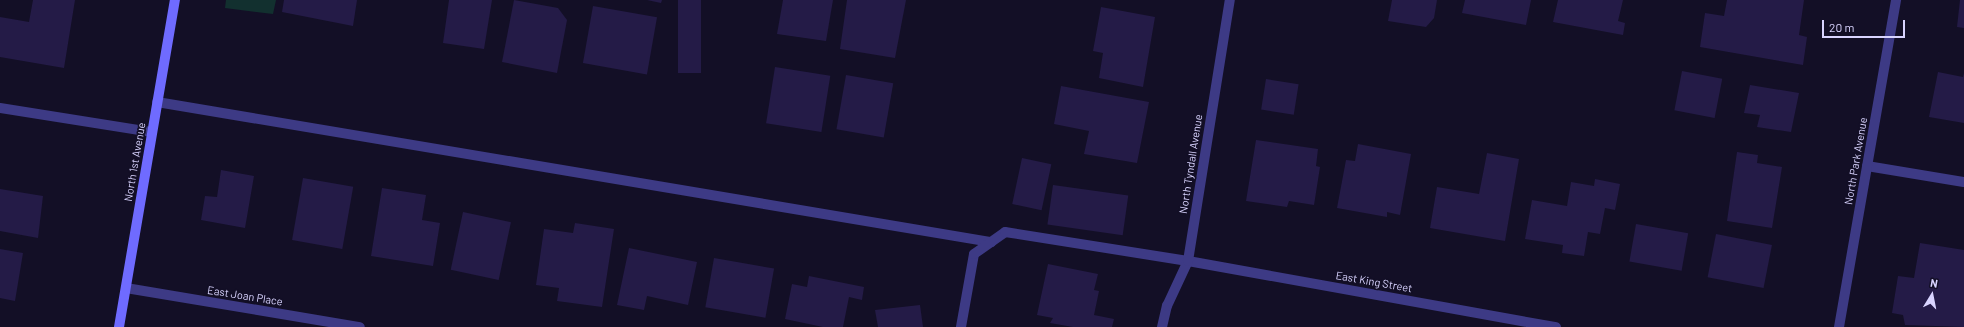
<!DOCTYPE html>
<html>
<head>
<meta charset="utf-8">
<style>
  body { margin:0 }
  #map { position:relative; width:1964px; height:327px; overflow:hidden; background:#130f26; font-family:Barlow,sans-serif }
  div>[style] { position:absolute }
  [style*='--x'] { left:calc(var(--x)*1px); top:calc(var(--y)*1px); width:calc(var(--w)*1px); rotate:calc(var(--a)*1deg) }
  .green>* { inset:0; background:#12302f }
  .building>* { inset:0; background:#241b47; transform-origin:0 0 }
  .service>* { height:10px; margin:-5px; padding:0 5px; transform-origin:5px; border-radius:5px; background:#3d3a85 }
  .minor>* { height:10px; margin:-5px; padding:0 5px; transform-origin:5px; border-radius:5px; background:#3d3a85 }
  .secondary>* { height:10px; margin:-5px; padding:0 5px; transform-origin:5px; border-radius:5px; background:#6f6bff }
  span { translate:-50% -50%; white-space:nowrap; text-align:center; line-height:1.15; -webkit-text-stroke:3.5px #130f26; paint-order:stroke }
  .street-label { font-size:11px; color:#d9d4ff }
  .north { position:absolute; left:1912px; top:275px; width:40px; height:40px; -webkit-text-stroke:3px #130f26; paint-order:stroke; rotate:10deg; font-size:11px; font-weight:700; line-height:16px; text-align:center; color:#d9d4ff }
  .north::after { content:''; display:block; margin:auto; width:14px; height:18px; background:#d9d4ff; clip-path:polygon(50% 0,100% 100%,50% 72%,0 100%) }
  .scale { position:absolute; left:1822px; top:20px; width:83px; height:18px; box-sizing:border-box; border:2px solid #d9d4ff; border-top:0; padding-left:5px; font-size:12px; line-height:14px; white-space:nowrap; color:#d9d4ff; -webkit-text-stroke:3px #130f26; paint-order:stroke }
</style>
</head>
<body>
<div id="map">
  <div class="green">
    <i style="clip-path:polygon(226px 0,276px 0,273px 14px,225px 8px)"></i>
  </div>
  <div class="building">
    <i style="clip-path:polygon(33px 0,75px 0,64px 68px,0 57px,0 17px,29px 22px)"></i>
    <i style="clip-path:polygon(284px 0,357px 0,353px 26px,282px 12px)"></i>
    <i style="clip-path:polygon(449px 0,492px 0,484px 49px,443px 43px)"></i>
    <i style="clip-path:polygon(514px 0,558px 8px,567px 20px,557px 73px,502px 62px)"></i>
    <i style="clip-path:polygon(647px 0,662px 0,661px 3px)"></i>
    <i style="left:678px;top:0;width:23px;height:73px"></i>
    <i style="clip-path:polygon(783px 0,833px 0,826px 41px,777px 34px)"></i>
    <i style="clip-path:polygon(847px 0,906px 0,895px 58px,840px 49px)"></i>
    <i style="clip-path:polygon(1392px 0,1437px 0,1434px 18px,1426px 27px,1388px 21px)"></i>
    <i style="clip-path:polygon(1465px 0,1531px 0,1526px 25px,1462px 13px)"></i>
    <i style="clip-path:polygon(1558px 0,1623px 0,1618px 21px,1625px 23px,1623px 35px,1553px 22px)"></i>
    <i style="clip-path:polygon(1727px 0,1804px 0,1799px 35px,1807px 37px,1803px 65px,1700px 47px,1705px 13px,1724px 16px)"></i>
    <i style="clip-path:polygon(1960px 0,1964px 0,1964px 28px,1957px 27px)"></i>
    <i style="left:593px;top:6px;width:65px;height:58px;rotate:10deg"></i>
    <i style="clip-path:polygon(1101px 7px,1155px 17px,1143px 87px,1099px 78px,1103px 53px,1093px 51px)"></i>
    <i style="left:775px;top:67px;width:56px;height:57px;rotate:9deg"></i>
    <i style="left:1682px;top:71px;width:41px;height:40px;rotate:11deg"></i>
    <i style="clip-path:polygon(1938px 72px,1963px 77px,1964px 73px,1964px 123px,1929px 117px)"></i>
    <i style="left:846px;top:75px;width:48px;height:55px;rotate:10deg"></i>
    <i style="left:1266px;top:79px;width:33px;height:31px;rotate:9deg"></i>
    <i style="clip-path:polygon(1750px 85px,1799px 93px,1791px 132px,1757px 127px,1760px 115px,1744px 113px)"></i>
    <i style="clip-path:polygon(1061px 86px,1149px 102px,1137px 163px,1084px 154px,1089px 131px,1054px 124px)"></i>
    <i style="clip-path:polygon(1256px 140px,1318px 149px,1316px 166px,1320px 167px,1314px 205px,1289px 201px,1287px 207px,1246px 201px)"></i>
    <i style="clip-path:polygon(1358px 144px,1411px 154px,1400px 215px,1387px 212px,1387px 217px,1337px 208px,1346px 160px,1355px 161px)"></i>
    <i style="clip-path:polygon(1737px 152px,1758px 155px,1757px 163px,1782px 167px,1772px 228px,1727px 221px)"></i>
    <i style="clip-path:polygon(1487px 153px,1519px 159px,1505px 241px,1430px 228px,1437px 187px,1479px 194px)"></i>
    <i style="left:1022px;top:158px;width:30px;height:47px;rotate:12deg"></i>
    <i style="clip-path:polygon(221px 170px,254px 176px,245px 228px,201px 220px,205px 196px,217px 197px)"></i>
    <i style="left:303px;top:178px;width:51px;height:63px;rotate:10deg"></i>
    <i style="clip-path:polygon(1595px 179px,1620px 184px,1615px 210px,1605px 208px,1600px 234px,1588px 232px,1584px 256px,1562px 253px,1563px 245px,1525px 239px,1532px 200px,1567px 206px,1571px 182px,1594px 186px)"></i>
    <i style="left:1053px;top:185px;width:76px;height:40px;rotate:8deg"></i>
    <i style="clip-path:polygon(382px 188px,426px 195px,422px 220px,440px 223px,433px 266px,371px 256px)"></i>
    <i style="clip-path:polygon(0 189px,43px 196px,38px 238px,0 231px)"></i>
    <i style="left:463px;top:212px;width:49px;height:59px;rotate:12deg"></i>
    <i style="clip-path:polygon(575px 223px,614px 229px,602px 307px,557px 301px,559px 288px,536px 285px,544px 229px,573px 233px)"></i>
    <i style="left:1636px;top:224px;width:53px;height:38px;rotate:10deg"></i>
    <i style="left:1716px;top:234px;width:57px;height:44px;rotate:11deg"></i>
    <i style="clip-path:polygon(1920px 243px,1964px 250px,1964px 327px,1905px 325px,1903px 315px,1892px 313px,1898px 276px,1914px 278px)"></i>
    <i style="clip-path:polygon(629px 248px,697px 262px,688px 305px,647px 296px,644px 310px,617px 305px)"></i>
    <i style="clip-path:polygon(0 249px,23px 253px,15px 301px,0 298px)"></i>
    <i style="left:714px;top:258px;width:61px;height:50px;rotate:10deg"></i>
    <i style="clip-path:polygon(1048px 264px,1098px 274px,1094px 290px,1099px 291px,1094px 315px,1114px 319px,1112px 327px,1073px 327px,1050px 323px,1053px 318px,1037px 315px)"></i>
    <i style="clip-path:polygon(809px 276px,864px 287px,862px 300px,849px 297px,843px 327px,823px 327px,785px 319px,792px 284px,807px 287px)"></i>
    <i style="clip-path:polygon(920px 305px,923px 327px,878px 327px,875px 310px)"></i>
  </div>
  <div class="service">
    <i style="--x:157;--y:102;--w:846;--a:9.53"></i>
    <i style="--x:0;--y:108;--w:154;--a:9"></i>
    <i style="--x:961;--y:327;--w:74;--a:-79.9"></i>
    <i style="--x:974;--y:254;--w:38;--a:-35"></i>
    <i style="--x:1005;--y:232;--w:185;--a:9"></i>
  </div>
  <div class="minor">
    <i style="--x:1867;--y:166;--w:98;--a:9.4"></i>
    <i style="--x:1188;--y:261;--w:374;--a:10.2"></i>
    <i style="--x:126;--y:288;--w:237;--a:9.5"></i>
    <i style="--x:1162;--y:327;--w:22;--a:-77"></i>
    <i style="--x:1167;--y:306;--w:50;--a:-65"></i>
    <i style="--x:1188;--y:261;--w:264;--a:-80.9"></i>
    <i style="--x:1839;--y:327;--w:332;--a:-80.1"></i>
  </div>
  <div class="secondary">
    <i style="--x:119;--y:327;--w:332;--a:-80.3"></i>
  </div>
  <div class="street-label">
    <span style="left:1856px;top:161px;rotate:-80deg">North Park Avenue</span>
    <span style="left:135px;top:162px;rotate:-80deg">North 1st Avenue</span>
    <span style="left:1191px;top:164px;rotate:-81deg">North Tyndall Avenue</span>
    <span style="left:1374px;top:282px;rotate:10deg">East King Street</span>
    <span style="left:245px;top:296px;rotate:9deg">East Joan Place</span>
  </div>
  <div class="north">N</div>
  <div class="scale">20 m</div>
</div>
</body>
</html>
